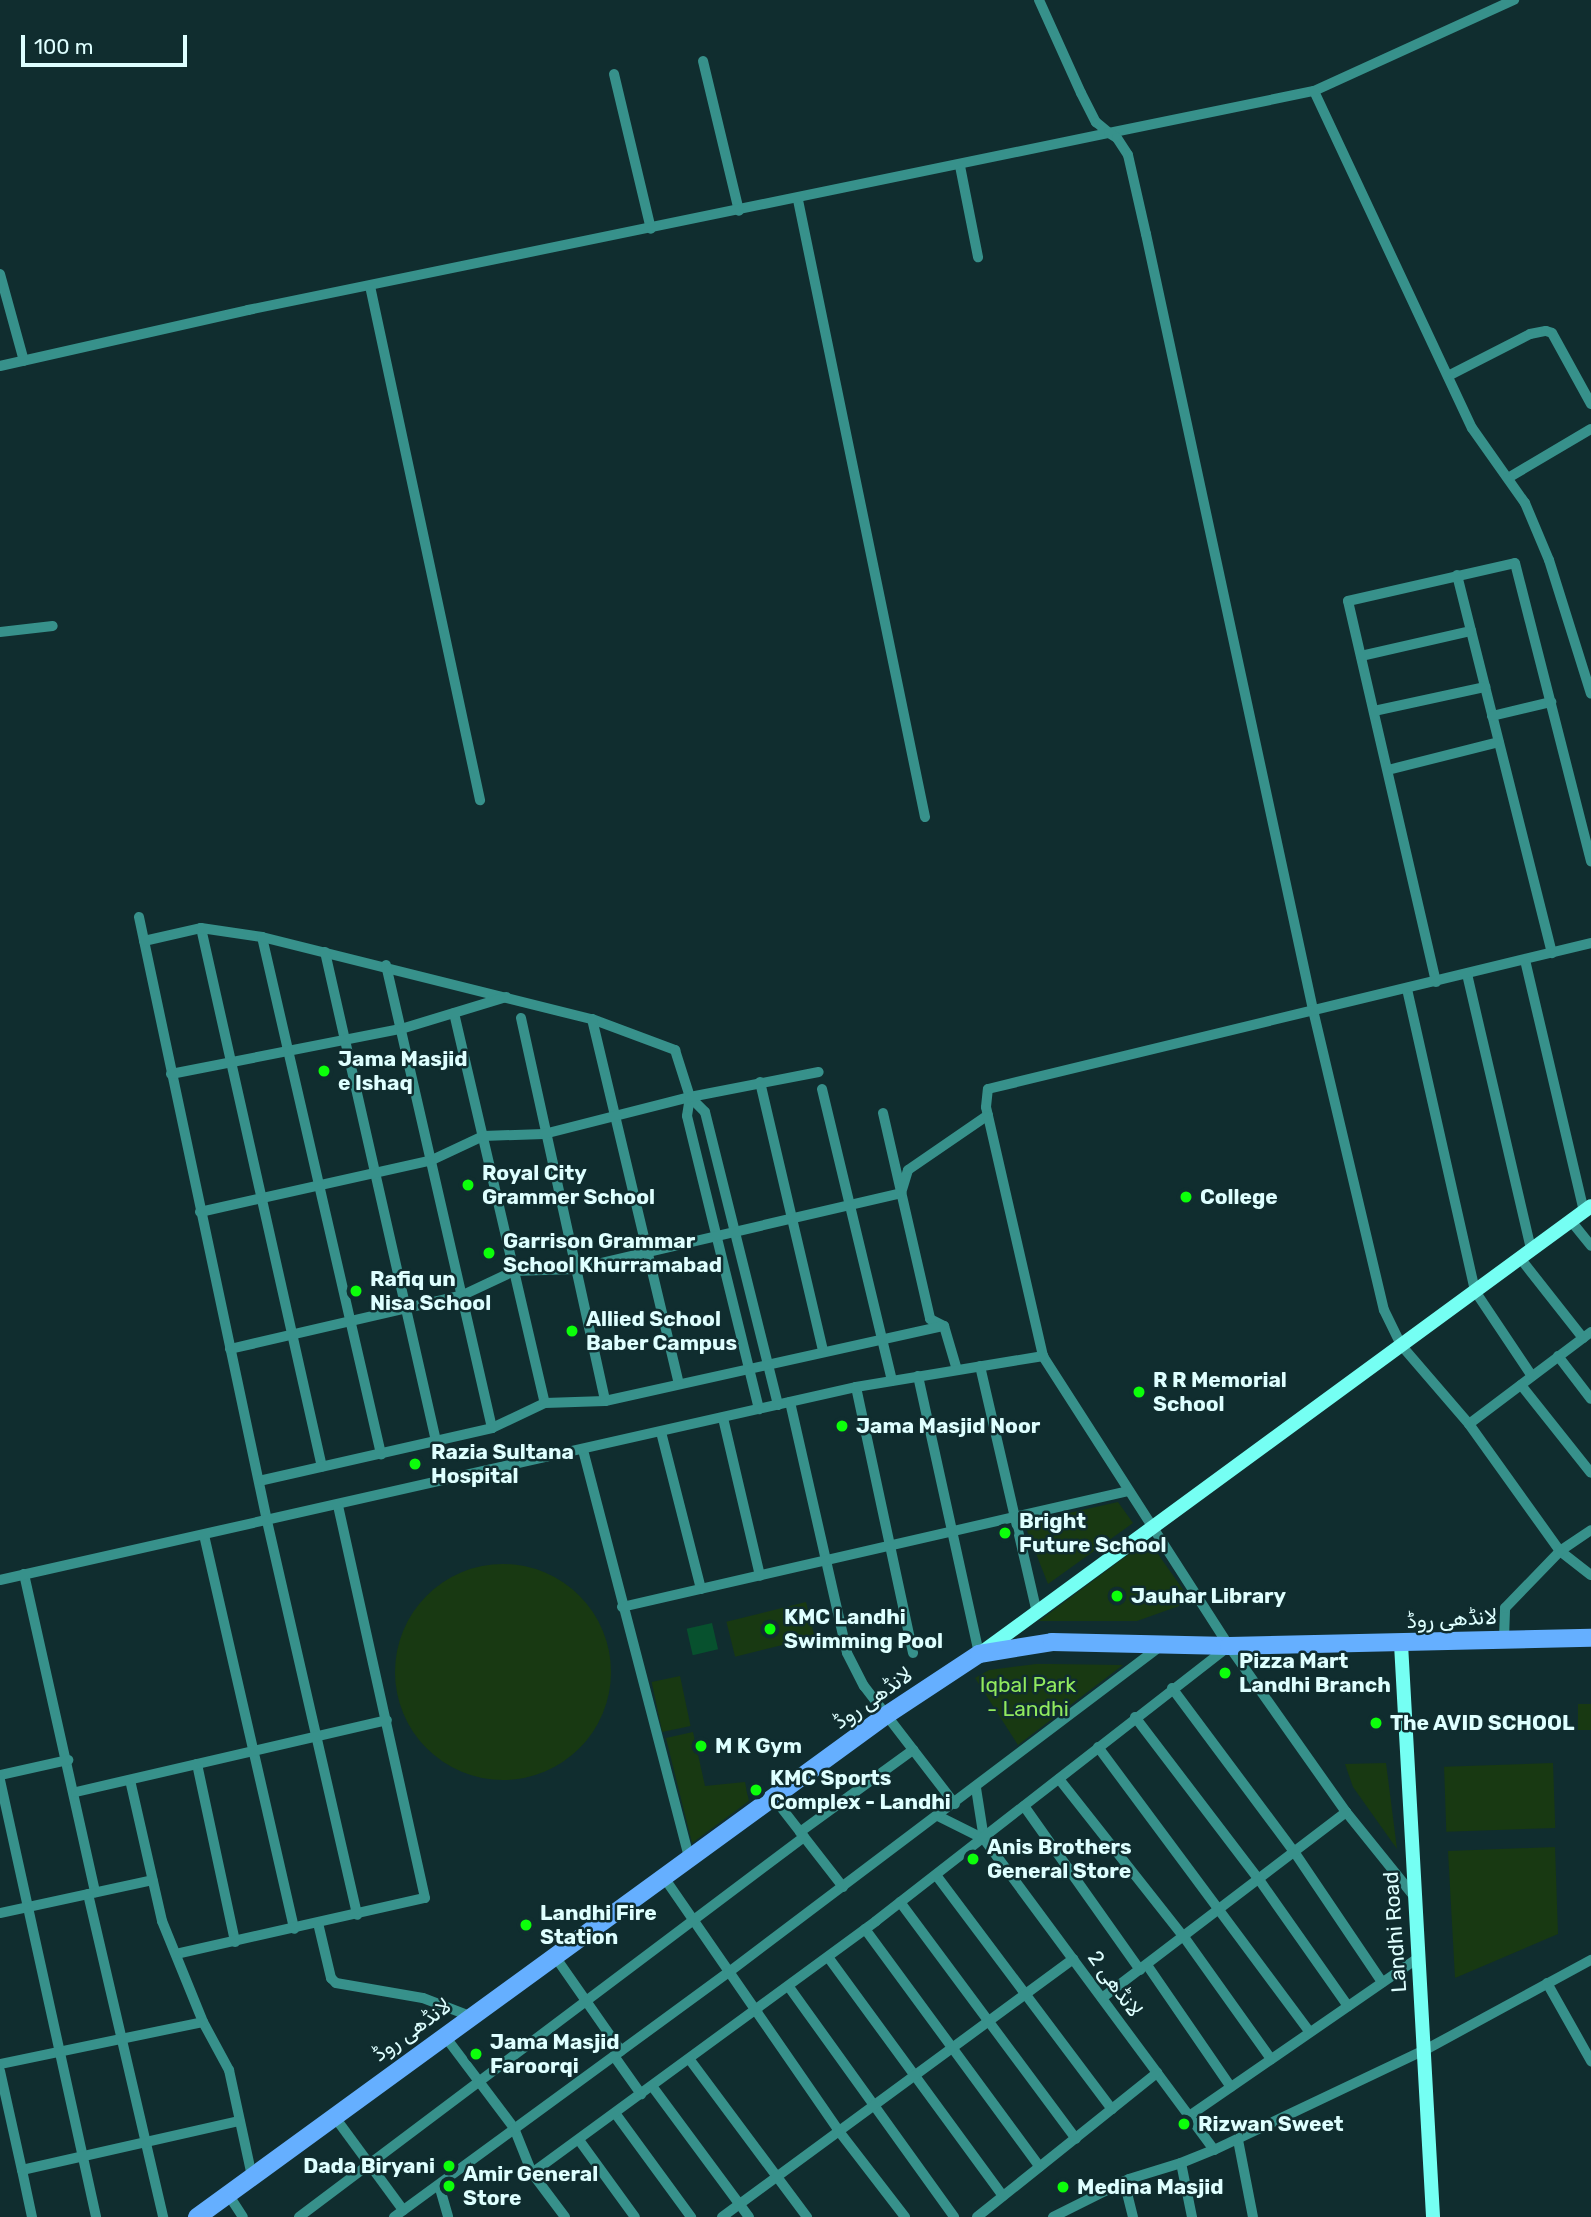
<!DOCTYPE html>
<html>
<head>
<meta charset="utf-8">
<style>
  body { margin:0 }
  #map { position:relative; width:1591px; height:2217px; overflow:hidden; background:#102d2f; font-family:Rubik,Vazirmatn,sans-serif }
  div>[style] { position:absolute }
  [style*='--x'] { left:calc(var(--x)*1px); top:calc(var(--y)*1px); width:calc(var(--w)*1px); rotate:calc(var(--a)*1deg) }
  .green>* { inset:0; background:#183912; transform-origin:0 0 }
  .round { border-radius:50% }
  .water>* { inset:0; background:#07512e; transform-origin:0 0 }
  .street>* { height:10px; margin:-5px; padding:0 5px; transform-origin:5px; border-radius:5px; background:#37918b }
  .secondary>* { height:14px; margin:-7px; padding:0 7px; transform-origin:7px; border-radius:7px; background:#75fff3 }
  .primary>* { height:18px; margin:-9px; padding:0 9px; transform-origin:9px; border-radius:9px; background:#65afff }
  .dots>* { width:19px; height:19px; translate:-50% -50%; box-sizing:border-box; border:4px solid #102d2f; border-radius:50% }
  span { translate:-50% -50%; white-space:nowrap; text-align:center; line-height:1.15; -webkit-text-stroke:5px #102d2f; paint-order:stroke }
  .poi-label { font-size:21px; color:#deffff; font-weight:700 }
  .left { translate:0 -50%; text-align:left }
  .right { translate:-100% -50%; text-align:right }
  .street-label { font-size:21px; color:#deffff }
  .park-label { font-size:21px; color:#91ea5e }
  .scale { position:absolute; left:21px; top:35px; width:166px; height:32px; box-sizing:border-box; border:4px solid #deffff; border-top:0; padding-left:9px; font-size:21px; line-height:24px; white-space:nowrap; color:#deffff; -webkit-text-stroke:5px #102d2f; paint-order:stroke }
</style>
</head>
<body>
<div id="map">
  <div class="green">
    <i style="clip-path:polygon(1118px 1502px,1133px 1523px,1048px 1584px,1024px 1523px)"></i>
    <i style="clip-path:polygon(1148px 1540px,1182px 1588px,1185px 1595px,1179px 1606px,1137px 1621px,1039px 1621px)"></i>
    <i class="round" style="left:395px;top:1564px;width:216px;height:216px"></i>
    <i style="left:806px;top:1602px;width:36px;height:82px;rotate:76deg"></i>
    <i style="clip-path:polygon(1036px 1664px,1052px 1664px,1123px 1665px,1018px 1745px,975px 1678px,989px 1670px)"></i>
    <i style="left:680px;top:1676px;width:51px;height:29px;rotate:78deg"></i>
    <i style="left:1578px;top:1704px;width:13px;height:26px"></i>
    <i style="clip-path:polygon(693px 1732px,705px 1786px,745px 1782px,749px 1801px,692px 1843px,666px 1738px)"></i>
    <i style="clip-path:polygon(1386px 1763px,1397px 1849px,1353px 1787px,1345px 1764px)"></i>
    <i style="left:1553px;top:1763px;width:65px;height:109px;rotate:88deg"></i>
    <i style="clip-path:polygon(1555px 1847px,1558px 1934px,1455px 1978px,1448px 1851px)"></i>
  </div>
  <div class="water">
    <i style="left:712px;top:1623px;width:27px;height:26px;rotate:77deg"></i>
  </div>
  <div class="street">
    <i style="--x:1039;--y:0;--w:102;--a:65.7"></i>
    <i style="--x:1081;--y:93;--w:33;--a:63"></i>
    <i style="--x:1096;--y:122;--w:17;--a:40"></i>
    <i style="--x:1109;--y:133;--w:209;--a:-11.6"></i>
    <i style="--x:1314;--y:91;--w:220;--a:-24.5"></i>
    <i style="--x:703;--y:61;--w:154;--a:76.5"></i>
    <i style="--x:614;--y:74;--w:159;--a:76.6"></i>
    <i style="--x:1314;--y:91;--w:372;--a:64.9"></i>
    <i style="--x:1472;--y:428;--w:92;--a:54.8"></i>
    <i style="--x:1525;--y:503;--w:62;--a:67.2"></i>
    <i style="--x:1549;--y:560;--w:140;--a:72.6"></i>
    <i style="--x:960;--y:166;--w:93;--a:78.8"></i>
    <i style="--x:798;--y:200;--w:630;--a:78.37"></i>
    <i style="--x:0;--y:274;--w:90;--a:74.6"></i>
    <i style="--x:370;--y:286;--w:526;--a:77.92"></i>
    <i style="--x:0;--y:366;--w:254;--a:-12.7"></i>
    <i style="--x:248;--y:310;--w:879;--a:-11.62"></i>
    <i style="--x:1109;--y:133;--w:9;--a:32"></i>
    <i style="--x:1117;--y:138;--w:20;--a:57"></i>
    <i style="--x:1128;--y:155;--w:81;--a:77.2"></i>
    <i style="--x:1146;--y:234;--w:794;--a:77.85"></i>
    <i style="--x:1313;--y:1010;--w:308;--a:76.7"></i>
    <i style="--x:1384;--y:1310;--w:39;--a:64"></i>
    <i style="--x:1401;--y:1345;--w:104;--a:49.3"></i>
    <i style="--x:1469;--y:1424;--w:156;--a:54.4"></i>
    <i style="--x:1560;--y:1551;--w:39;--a:38"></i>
    <i style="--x:1448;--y:376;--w:92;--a:-27.1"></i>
    <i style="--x:1530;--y:334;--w:16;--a:-11"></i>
    <i style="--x:1546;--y:331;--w:6;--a:18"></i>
    <i style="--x:1552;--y:333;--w:81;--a:61.2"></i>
    <i style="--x:1508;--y:478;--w:96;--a:-30.6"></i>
    <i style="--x:1457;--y:575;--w:390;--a:75.9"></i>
    <i style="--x:0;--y:632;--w:53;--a:-6.5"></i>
    <i style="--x:1361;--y:656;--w:113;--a:-12.8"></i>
    <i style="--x:1374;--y:711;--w:114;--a:-12.2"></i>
    <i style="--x:1492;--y:716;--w:61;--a:-13.3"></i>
    <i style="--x:1388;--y:770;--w:114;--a:-14.2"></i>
    <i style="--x:139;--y:917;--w:617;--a:78.03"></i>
    <i style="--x:267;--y:1521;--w:404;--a:77.1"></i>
    <i style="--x:201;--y:928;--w:552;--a:77.35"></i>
    <i style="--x:262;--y:937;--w:531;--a:77.04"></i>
    <i style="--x:144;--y:941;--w:58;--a:-12.8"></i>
    <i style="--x:201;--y:928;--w:62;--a:8.4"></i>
    <i style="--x:262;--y:937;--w:340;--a:14"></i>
    <i style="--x:592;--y:1019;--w:89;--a:20.5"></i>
    <i style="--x:675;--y:1050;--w:49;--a:72.3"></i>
    <i style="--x:690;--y:1097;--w:19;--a:99"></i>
    <i style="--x:687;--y:1116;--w:302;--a:76.2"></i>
    <i style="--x:325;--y:952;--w:501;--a:77.21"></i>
    <i style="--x:1525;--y:960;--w:258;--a:76.8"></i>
    <i style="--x:386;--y:965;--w:475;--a:77.1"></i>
    <i style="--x:1467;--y:974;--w:283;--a:76.9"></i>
    <i style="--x:1436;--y:982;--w:391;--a:-103"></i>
    <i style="--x:1348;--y:601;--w:171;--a:-12.8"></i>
    <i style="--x:1515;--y:563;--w:308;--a:75.7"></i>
    <i style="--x:1407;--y:989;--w:310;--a:77.3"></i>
    <i style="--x:1475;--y:1291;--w:102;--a:56.2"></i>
    <i style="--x:454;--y:1013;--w:400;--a:76.9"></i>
    <i style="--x:521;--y:1018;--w:392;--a:77.6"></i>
    <i style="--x:592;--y:1019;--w:375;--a:76.6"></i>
    <i style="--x:171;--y:1074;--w:234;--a:-11.1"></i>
    <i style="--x:401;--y:1029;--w:110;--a:-16.9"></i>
    <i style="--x:760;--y:1082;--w:276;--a:76.8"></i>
    <i style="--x:822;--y:1089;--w:300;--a:76.5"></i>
    <i style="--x:690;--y:1097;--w:21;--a:45"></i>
    <i style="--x:705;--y:1112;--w:302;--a:76"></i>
    <i style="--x:883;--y:1113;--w:211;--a:77.1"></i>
    <i style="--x:930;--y:1319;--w:16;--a:27"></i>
    <i style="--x:944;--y:1326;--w:46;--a:73.5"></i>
    <i style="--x:200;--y:1212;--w:238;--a:-12.6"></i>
    <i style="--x:432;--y:1160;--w:56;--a:-25.2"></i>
    <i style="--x:483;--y:1136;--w:61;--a:-1.9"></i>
    <i style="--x:544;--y:1134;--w:151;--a:-14.2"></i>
    <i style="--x:690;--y:1097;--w:131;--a:-11"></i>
    <i style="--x:1571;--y:1221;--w:32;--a:51"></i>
    <i style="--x:1520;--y:1258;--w:102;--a:51.8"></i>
    <i style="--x:230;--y:1349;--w:239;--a:-13"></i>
    <i style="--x:463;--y:1295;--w:56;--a:-25.2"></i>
    <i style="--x:514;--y:1271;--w:61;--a:-1.9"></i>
    <i style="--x:575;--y:1269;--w:335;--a:-13.1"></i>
    <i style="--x:901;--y:1193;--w:24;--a:-73"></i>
    <i style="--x:908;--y:1170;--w:97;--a:-34.5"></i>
    <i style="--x:1558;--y:1356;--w:54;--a:52.5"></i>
    <i style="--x:980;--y:1366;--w:253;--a:77"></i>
    <i style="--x:918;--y:1376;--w:285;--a:77.6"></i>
    <i style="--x:1521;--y:1385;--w:112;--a:51.5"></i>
    <i style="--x:856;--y:1387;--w:272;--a:77.9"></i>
    <i style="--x:790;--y:1402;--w:257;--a:77.2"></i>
    <i style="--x:847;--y:1653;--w:37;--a:63"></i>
    <i style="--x:864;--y:1686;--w:149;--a:52.4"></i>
    <i style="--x:723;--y:1418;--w:162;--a:76.8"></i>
    <i style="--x:1469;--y:1424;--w:153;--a:-37"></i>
    <i style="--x:661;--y:1432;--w:162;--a:75.7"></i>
    <i style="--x:583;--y:1450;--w:422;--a:75.4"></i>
    <i style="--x:259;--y:1481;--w:239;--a:-12.8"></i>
    <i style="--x:492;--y:1428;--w:59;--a:-25.3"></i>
    <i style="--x:545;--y:1403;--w:60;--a:-1.9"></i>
    <i style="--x:605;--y:1401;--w:347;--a:-12.5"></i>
    <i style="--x:204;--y:1535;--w:404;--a:77.1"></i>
    <i style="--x:24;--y:1574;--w:326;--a:77.4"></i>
    <i style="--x:0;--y:1580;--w:877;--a:-12.71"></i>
    <i style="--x:856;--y:1387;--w:190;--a:-9.4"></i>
    <i style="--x:622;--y:1607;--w:519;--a:-12.91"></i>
    <i style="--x:1504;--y:1639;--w:31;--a:-88"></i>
    <i style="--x:1505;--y:1608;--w:79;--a:-46"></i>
    <i style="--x:1560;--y:1551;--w:37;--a:-34"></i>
    <i style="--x:1172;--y:1688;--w:206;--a:53.3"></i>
    <i style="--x:1295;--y:1853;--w:156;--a:56"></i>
    <i style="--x:1135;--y:1717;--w:206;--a:52.7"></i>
    <i style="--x:1260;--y:1881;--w:153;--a:54.9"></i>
    <i style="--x:1098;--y:1747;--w:355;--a:53.4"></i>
    <i style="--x:197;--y:1764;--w:182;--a:77.9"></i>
    <i style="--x:0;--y:1775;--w:70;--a:-12.4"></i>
    <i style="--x:1059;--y:1779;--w:201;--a:51.7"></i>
    <i style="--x:1184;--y:1937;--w:150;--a:54.5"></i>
    <i style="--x:0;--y:1780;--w:447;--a:77.6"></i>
    <i style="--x:130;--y:1780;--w:145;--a:77.2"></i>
    <i style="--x:162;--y:1921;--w:109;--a:67.9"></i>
    <i style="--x:203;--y:2022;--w:55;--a:61.6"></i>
    <i style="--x:229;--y:2070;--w:108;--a:77.8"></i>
    <i style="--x:976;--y:1788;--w:52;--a:81.1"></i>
    <i style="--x:984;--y:1839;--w:387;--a:53.5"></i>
    <i style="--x:1214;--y:2150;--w:233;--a:-25.4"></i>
    <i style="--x:1425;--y:2050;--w:189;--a:-28.5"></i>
    <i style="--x:76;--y:1792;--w:319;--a:-13"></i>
    <i style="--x:773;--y:1797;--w:114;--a:52.1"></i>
    <i style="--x:1024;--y:1806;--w:201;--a:54.7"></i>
    <i style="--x:938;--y:1816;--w:51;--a:26.6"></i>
    <i style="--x:800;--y:1832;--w:140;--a:-36"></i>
    <i style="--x:936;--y:1875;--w:293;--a:53.1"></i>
    <i style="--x:663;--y:1876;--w:308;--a:55.4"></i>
    <i style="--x:838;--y:2130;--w:110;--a:52.4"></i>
    <i style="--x:88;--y:1894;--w:332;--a:76.9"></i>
    <i style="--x:1413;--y:1895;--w:107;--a:-128.9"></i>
    <i style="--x:1346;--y:1812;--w:203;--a:-125.2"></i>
    <i style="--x:1229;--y:1646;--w:345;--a:-122.7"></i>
    <i style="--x:1043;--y:1356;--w:255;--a:-102.9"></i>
    <i style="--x:986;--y:1107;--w:18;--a:-84"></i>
    <i style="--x:988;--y:1089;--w:620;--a:-13.61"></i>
    <i style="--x:900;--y:1902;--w:295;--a:53.4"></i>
    <i style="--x:0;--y:1913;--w:156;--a:-12.2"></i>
    <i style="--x:318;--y:1923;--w:57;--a:76.7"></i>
    <i style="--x:331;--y:1978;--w:7;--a:45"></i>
    <i style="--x:336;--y:1983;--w:88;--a:9.8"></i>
    <i style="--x:423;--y:1998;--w:50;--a:21"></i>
    <i style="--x:865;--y:1929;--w:295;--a:53.7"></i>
    <i style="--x:176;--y:1954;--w:255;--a:-12.7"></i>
    <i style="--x:425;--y:1898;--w:403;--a:-102.5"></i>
    <i style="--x:554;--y:1955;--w:117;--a:55.1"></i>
    <i style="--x:828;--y:1957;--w:296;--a:53.8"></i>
    <i style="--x:1147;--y:1965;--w:148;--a:55.5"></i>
    <i style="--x:1547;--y:1983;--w:90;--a:60.6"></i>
    <i style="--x:789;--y:1987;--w:283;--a:54.3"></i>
    <i style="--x:1102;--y:1998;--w:307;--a:-37.3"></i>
    <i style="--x:444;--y:2035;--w:116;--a:53"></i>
    <i style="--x:514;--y:2128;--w:48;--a:68.2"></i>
    <i style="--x:532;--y:2173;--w:55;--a:53.1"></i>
    <i style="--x:614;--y:2056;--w:47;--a:54.6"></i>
    <i style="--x:690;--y:2060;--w:196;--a:53.3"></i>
    <i style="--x:0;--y:2064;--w:207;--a:-11.7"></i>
    <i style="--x:0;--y:2071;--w:101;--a:77.5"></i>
    <i style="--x:22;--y:2170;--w:223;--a:-12.7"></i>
    <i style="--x:652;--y:2086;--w:163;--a:53.5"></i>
    <i style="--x:615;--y:2113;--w:129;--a:53.8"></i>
    <i style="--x:334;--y:2116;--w:117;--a:53.7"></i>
    <i style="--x:1189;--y:2116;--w:278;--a:-34.6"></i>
    <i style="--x:579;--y:2140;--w:95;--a:54"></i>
    <i style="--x:1238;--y:2140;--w:78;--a:79"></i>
    <i style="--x:22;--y:2170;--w:48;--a:78"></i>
    <i style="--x:532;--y:2173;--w:426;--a:-36.2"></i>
    <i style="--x:876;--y:1921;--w:447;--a:-37.9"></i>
    <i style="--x:1124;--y:2181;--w:37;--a:76"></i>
    <i style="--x:439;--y:2185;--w:33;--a:74"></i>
    <i style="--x:228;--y:2194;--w:27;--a:57"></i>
    <i style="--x:299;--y:2217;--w:632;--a:-36.96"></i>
    <i style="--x:394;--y:2217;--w:415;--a:-36.2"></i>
    <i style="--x:729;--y:1972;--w:543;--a:-37.06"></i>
    <i style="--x:722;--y:2217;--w:436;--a:-36.3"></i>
    <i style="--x:977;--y:2217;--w:231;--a:-38.7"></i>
    <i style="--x:1053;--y:2217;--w:85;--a:-26.6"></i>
    <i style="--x:1129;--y:2179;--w:54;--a:-17.1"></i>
    <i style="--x:1192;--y:2217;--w:55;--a:-101.5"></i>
    <i style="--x:1181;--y:2163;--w:35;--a:-22"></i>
  </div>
  <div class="secondary">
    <i style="--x:1401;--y:1644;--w:574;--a:86.8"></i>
    <i style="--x:981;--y:1653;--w:756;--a:-36.23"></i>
  </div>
  <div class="primary">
    <i style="--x:197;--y:2217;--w:851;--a:-36.06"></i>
    <i style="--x:885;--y:1716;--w:113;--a:-33.4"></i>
    <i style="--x:979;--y:1654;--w:74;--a:-9.3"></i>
    <i style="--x:1052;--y:1642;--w:177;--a:1.3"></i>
    <i style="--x:1229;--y:1646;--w:362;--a:-1.3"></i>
  </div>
  <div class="dots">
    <i style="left:324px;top:1071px;background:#0cff0a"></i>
    <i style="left:468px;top:1185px;background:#0cff0a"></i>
    <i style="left:1186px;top:1197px;background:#0cff0a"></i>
    <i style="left:489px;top:1253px;background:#0cff0a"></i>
    <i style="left:356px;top:1291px;background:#0cff0a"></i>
    <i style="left:572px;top:1331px;background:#0cff0a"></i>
    <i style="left:1139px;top:1392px;background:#0cff0a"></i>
    <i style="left:842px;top:1426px;background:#0cff0a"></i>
    <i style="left:415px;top:1464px;background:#0cff0a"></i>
    <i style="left:1005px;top:1533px;background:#0cff0a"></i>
    <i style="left:1117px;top:1596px;background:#0cff0a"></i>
    <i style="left:770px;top:1629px;background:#0cff0a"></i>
    <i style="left:1225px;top:1673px;background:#0cff0a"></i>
    <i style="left:1376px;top:1723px;background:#0cff0a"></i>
    <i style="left:701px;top:1746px;background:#0cff0a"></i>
    <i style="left:756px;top:1790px;background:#0cff0a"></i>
    <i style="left:973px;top:1859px;background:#0cff0a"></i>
    <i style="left:526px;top:1925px;background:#0cff0a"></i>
    <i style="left:476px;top:2054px;background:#0cff0a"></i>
    <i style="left:1184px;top:2124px;background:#0cff0a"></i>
    <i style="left:449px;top:2166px;background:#0cff0a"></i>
    <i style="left:449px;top:2186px;background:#0cff0a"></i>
    <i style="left:1063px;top:2187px;background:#0cff0a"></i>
  </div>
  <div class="poi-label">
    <span class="left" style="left:338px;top:1071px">Jama Masjid<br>e Ishaq</span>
    <span class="left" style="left:482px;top:1185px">Royal City<br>Grammer School</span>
    <span class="left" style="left:1200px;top:1197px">College</span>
    <span class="left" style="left:503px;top:1253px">Garrison Grammar<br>School Khurramabad</span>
    <span class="left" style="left:370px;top:1291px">Rafiq un<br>Nisa School</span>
    <span class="left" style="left:586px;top:1331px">Allied School<br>Baber Campus</span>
    <span class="left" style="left:1153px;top:1392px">R R Memorial<br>School</span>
    <span class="left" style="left:856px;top:1426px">Jama Masjid Noor</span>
    <span class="left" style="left:431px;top:1464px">Razia Sultana<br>Hospital</span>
    <span class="left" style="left:1019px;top:1533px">Bright<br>Future School</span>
    <span class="left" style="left:1131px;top:1596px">Jauhar Library</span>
    <span class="left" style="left:784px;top:1629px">KMC Landhi<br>Swimming Pool</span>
    <span class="left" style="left:1239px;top:1673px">Pizza Mart<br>Landhi Branch</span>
    <span class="left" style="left:1390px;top:1723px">The AVID SCHOOL</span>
    <span class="left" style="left:715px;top:1746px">M K Gym</span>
    <span class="left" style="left:770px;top:1790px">KMC Sports<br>Complex - Landhi</span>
    <span class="left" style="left:987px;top:1859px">Anis Brothers<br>General Store</span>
    <span class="left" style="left:540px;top:1925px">Landhi Fire<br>Station</span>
    <span class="left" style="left:490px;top:2054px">Jama Masjid<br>Faroorqi</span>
    <span class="left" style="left:1198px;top:2124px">Rizwan Sweet</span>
    <span class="right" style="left:435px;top:2166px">Dada Biryani</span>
    <span class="left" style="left:463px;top:2186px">Amir General<br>Store</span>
    <span class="left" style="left:1077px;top:2187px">Medina Masjid</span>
  </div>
  <div class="street-label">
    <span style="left:1452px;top:1619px;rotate:-3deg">لانڈھی روڈ</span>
    <span style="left:873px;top:1698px;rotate:-35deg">لانڈھی روڈ</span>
    <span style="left:1395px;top:1932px;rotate:-94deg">Landhi Road</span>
    <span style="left:1115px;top:1984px;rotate:54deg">لانڈھی 2</span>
    <span style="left:412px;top:2030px;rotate:-36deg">لانڈھی روڈ</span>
  </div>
  <div class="park-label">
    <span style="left:1028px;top:1697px">Iqbal Park<br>- Landhi</span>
  </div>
  <div class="scale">100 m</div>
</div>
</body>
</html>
